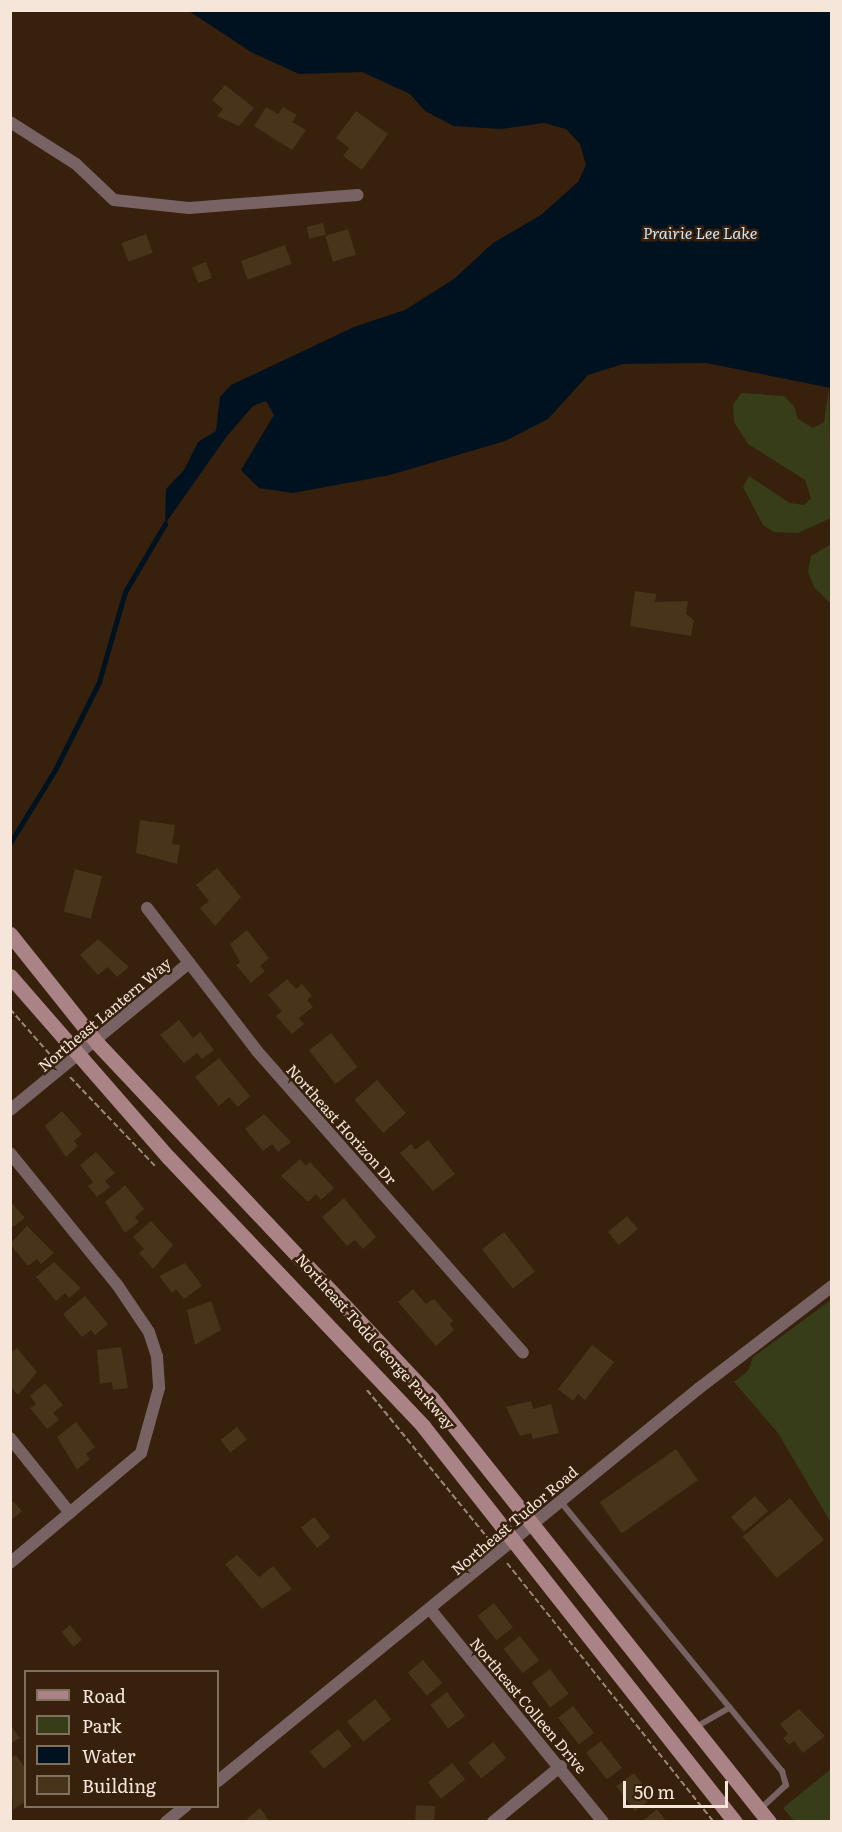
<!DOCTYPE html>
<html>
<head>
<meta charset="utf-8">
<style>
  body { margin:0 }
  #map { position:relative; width:842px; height:1832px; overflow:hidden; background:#37200c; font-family:Literata,serif }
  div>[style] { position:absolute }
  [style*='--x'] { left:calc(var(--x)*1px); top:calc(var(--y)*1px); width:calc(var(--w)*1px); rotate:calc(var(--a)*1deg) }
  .green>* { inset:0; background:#373c19 }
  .water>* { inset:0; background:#001220 }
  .stream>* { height:4.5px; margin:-2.25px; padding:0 2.25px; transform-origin:2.25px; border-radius:2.25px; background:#001220 }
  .building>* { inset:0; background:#47341a; transform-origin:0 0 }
  .path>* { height:2px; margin-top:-1px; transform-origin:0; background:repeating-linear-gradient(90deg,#9c8879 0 6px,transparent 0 9px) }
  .lane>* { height:6px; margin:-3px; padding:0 3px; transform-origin:3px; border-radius:3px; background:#796263 }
  .street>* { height:12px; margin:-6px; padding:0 6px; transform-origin:6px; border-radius:6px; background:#796263 }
  .secondary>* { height:15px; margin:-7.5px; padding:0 7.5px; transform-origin:7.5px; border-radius:7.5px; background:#a98386 }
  span { translate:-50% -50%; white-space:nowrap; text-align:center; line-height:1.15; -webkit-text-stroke:5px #37200c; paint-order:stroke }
  .street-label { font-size:15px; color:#f6e6da }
  .water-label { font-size:16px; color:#cce6fa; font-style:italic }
  .frame { position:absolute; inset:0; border:12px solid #f6e6da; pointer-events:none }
  .legend { position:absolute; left:24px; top:1670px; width:195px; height:138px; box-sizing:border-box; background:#37200c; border:2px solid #836f5e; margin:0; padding:8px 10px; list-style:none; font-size:18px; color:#f6e6da }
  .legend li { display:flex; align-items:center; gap:12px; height:30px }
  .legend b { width:30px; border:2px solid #836f5e }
  .scale { position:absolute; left:623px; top:1781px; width:105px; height:27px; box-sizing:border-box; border:3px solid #f6e6da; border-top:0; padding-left:8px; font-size:18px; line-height:21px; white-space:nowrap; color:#f6e6da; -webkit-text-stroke:4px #37200c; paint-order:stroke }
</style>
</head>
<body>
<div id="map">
  <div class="green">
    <i style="clip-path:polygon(829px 388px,831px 518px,798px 533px,774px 532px,763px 525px,743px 487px,749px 476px,790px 503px,804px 505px,811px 498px,805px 480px,748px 444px,734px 422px,733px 405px,741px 393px,784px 396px,794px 406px,798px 419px,813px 428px,824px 422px)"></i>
    <i style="clip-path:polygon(831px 544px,831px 604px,814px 587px,808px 572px,811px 556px)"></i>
    <i style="clip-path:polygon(831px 1300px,831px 1523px,778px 1433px,734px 1382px,748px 1371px,753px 1357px)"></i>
    <i style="clip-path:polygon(831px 1769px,831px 1821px,794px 1821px,783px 1808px)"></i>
  </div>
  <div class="water">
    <i style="clip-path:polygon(189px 11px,831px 11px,831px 388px,706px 363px,623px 364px,588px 375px,548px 419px,505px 441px,390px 475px,293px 493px,259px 488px,241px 470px,274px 415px,266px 401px,253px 406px,227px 436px,165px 524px,166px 489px,184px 470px,198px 442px,216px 431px,220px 397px,231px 385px,354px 327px,405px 310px,454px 279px,493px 243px,541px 215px,578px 182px,586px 165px,580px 144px,566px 129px,544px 123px,501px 129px,454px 126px,425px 111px,410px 94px,362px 72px,299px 74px,251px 52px)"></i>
  </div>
  <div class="stream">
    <i style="--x:10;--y:843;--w:86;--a:-58.3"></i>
    <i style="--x:55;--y:770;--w:98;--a:-63.4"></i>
    <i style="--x:99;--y:682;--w:94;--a:-73.9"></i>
    <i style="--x:125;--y:592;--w:79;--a:-59.5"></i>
  </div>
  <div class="building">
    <i style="clip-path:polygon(225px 85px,254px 108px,239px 126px,217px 116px,223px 109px,212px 100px)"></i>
    <i style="clip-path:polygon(266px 107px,278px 114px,283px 107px,297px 115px,292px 122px,306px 130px,292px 150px,254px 126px)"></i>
    <i style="clip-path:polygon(356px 111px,388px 134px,362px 170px,343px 156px,349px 148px,336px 138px)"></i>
    <i style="left:323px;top:223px;width:12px;height:17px;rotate:76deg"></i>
    <i style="left:348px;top:229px;width:27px;height:24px;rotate:73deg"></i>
    <i style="left:146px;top:234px;width:20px;height:26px;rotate:70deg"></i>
    <i style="left:285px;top:245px;width:20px;height:47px;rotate:70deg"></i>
    <i style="left:206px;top:262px;width:17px;height:15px;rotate:69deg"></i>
    <i style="clip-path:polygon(635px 591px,656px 594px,655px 602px,688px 601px,686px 614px,694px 620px,691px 636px,630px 626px)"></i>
    <i style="clip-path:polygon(140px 820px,175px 825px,172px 844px,180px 845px,177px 864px,136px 853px)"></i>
    <i style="clip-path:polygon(217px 868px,241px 897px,215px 926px,200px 908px,209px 901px,196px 885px)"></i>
    <i style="left:75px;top:869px;width:28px;height:44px;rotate:15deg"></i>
    <i style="clip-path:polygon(247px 930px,269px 958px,260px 966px,265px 971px,251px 983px,236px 965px,240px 962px,230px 944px)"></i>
    <i style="clip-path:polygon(98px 939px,129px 967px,117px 977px,108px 967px,98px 975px,80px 955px)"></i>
    <i style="clip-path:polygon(287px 979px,296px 989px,302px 984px,312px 996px,307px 1000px,313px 1007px,299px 1018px,304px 1024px,292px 1034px,276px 1016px,282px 1011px,268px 995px)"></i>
    <i style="clip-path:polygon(179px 1020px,193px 1038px,200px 1032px,214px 1050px,202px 1059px,197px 1053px,184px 1063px,160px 1035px)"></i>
    <i style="left:331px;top:1033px;width:43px;height:28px;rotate:52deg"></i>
    <i style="clip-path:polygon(219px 1058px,250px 1096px,238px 1107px,229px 1097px,219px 1106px,195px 1077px)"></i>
    <i style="left:377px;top:1080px;width:44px;height:30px;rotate:49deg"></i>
    <i style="clip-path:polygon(62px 1111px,82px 1134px,74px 1141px,78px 1146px,66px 1157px,45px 1126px)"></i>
    <i style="clip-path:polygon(264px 1114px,291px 1142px,278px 1152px,272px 1144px,263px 1151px,245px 1129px)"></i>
    <i style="clip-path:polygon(428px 1140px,455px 1174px,433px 1191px,400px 1153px,411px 1144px,415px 1150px)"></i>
    <i style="clip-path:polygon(96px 1152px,115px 1173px,105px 1181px,110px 1187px,97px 1197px,88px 1186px,93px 1182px,80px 1165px)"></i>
    <i style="clip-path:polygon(300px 1159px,306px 1166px,310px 1162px,334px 1188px,321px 1200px,316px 1194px,308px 1202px,281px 1176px)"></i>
    <i style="clip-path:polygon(125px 1185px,144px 1209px,135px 1217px,139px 1222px,125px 1233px,105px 1202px)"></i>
    <i style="clip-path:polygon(344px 1198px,376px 1237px,363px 1249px,355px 1240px,347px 1246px,322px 1217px)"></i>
    <i style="clip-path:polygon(10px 1201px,25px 1218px,10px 1229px)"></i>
    <i style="left:627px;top:1216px;width:17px;height:25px;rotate:50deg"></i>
    <i style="clip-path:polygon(151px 1221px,173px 1245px,153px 1269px,139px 1253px,144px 1249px,133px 1237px)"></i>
    <i style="clip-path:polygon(27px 1226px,54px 1253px,41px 1264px,37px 1259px,28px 1266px,10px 1244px)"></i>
    <i style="left:504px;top:1232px;width:50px;height:28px;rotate:52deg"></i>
    <i style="clip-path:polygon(54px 1262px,81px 1288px,69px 1298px,65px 1293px,56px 1301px,36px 1277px)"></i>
    <i style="clip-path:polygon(185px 1263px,202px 1286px,184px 1299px,176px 1289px,172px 1293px,159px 1276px)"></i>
    <i style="clip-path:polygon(413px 1289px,426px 1304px,434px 1299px,453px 1321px,450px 1324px,454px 1330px,436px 1346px,398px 1302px)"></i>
    <i style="clip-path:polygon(85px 1296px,108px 1324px,95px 1335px,91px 1330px,82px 1337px,63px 1314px)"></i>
    <i style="clip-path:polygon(211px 1301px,221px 1330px,195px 1345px,187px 1310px)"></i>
    <i style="clip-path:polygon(592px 1345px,614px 1362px,585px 1400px,578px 1394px,573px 1401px,558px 1389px)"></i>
    <i style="clip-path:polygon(121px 1347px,128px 1388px,113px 1390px,112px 1382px,100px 1384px,97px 1350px)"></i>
    <i style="clip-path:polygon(17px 1348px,37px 1372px,18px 1395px,10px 1386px,10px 1353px)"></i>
    <i style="clip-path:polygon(45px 1383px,63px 1405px,53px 1413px,59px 1420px,47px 1429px,30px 1408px,36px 1404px,30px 1396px)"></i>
    <i style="clip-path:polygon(531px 1401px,533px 1409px,551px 1404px,559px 1433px,533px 1439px,531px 1433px,520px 1436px,506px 1407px)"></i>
    <i style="clip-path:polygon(76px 1422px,95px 1447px,86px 1454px,90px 1459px,77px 1470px,57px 1437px)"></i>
    <i style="left:237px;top:1427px;width:16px;height:21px;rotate:52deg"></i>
    <i style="left:676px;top:1449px;width:38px;height:93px;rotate:55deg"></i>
    <i style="left:755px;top:1496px;width:20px;height:32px;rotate:49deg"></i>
    <i style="left:790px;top:1498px;width:54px;height:61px;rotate:51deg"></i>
    <i style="clip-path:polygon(13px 1501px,22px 1511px,10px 1521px,10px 1503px)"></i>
    <i style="left:314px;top:1517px;width:26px;height:17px;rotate:51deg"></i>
    <i style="clip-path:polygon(237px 1555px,259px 1577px,273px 1566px,292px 1589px,262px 1609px,225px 1564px)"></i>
    <i style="left:494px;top:1603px;width:31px;height:21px;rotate:52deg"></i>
    <i style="left:70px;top:1625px;width:19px;height:11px;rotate:51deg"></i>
    <i style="left:520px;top:1636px;width:31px;height:21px;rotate:52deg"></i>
    <i style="left:423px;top:1660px;width:30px;height:20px;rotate:50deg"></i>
    <i style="left:550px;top:1669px;width:31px;height:23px;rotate:53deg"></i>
    <i style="left:447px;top:1692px;width:30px;height:21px;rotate:53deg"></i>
    <i style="left:375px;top:1699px;width:26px;height:36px;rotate:51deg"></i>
    <i style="left:573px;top:1706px;width:34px;height:19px;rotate:52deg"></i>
    <i style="clip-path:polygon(799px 1709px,825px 1736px,803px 1753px,794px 1741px,789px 1745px,783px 1738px,788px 1734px,780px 1724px)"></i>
    <i style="clip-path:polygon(10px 1724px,20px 1738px,10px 1744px)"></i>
    <i style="left:338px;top:1729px;width:22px;height:36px;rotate:51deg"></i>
    <i style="left:601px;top:1741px;width:34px;height:19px;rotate:52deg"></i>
    <i style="left:493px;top:1742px;width:21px;height:32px;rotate:51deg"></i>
    <i style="clip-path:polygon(16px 1755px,26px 1769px,26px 1801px,13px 1810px,10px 1758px)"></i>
    <i style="left:452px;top:1763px;width:21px;height:31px;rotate:51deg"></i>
    <i style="left:634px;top:1773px;width:31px;height:22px;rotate:53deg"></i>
    <i style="left:416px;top:1805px;width:19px;height:17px;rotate:3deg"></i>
    <i style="clip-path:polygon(260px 1808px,270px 1822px,249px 1822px,247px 1819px)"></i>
    <i style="clip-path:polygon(657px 1809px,667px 1822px,641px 1822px)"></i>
  </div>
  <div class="path">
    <i style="--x:10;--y:1009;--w:67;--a:48.7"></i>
    <i style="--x:70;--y:1077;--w:123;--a:46.3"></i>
    <i style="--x:367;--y:1390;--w:196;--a:50.8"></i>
    <i style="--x:507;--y:1563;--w:332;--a:51.4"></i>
  </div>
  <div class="lane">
    <i style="--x:560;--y:1501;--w:350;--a:50.6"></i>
    <i style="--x:782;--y:1771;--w:15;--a:74"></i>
    <i style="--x:786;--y:1785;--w:35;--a:137"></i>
    <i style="--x:696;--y:1727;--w:39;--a:-30"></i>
  </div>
  <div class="street">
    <i style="--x:10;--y:122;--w:78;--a:32.5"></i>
    <i style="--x:76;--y:164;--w:52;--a:43.5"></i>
    <i style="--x:114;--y:200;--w:75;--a:6.1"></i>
    <i style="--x:189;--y:208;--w:169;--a:-4.4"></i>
    <i style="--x:147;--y:908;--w:180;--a:52.4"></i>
    <i style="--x:257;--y:1051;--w:402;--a:48.6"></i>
    <i style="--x:10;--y:1110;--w:232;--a:-39.4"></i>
    <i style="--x:10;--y:1153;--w:171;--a:50.9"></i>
    <i style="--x:118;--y:1286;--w:55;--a:56"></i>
    <i style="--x:149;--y:1332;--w:26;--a:72"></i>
    <i style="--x:157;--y:1357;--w:31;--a:86"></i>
    <i style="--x:159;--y:1388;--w:67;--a:105.5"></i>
    <i style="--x:141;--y:1453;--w:171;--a:140"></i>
    <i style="--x:10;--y:1438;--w:96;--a:51.3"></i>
    <i style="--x:430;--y:1609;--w:274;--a:50.9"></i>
    <i style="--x:218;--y:1781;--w:620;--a:-39.24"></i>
    <i style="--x:698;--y:1389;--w:169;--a:-37.5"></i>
    <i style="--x:166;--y:1822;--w:26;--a:-39"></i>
    <i style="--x:493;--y:1822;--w:88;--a:-39.5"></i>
  </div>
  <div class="secondary">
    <i style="--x:10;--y:934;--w:139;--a:51.4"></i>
    <i style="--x:97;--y:1043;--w:487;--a:46.7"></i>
    <i style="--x:431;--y:1397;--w:543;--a:51.5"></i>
    <i style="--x:10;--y:976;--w:240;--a:48.9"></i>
    <i style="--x:168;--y:1157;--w:371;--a:46.5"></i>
    <i style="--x:423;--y:1426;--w:504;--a:51.77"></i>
  </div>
  <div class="street-label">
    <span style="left:104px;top:1014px;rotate:-40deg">Northeast Lantern Way</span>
    <span style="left:342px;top:1124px;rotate:48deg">Northeast Horizon Dr</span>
    <span style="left:376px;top:1341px;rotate:48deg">Northeast Todd George Parkway</span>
    <span style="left:514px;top:1520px;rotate:-40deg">Northeast Tudor Road</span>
    <span style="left:529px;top:1705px;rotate:50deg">Northeast Colleen Drive</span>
  </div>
  <div class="water-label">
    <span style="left:700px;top:232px">Prairie Lee Lake</span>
  </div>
  <div class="frame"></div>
  <ul class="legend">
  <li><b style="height:8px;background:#a98386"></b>Road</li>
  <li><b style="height:16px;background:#373c19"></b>Park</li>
  <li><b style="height:16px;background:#001220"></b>Water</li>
  <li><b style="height:16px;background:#47341a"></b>Building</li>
  </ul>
  <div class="scale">50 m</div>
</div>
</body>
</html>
